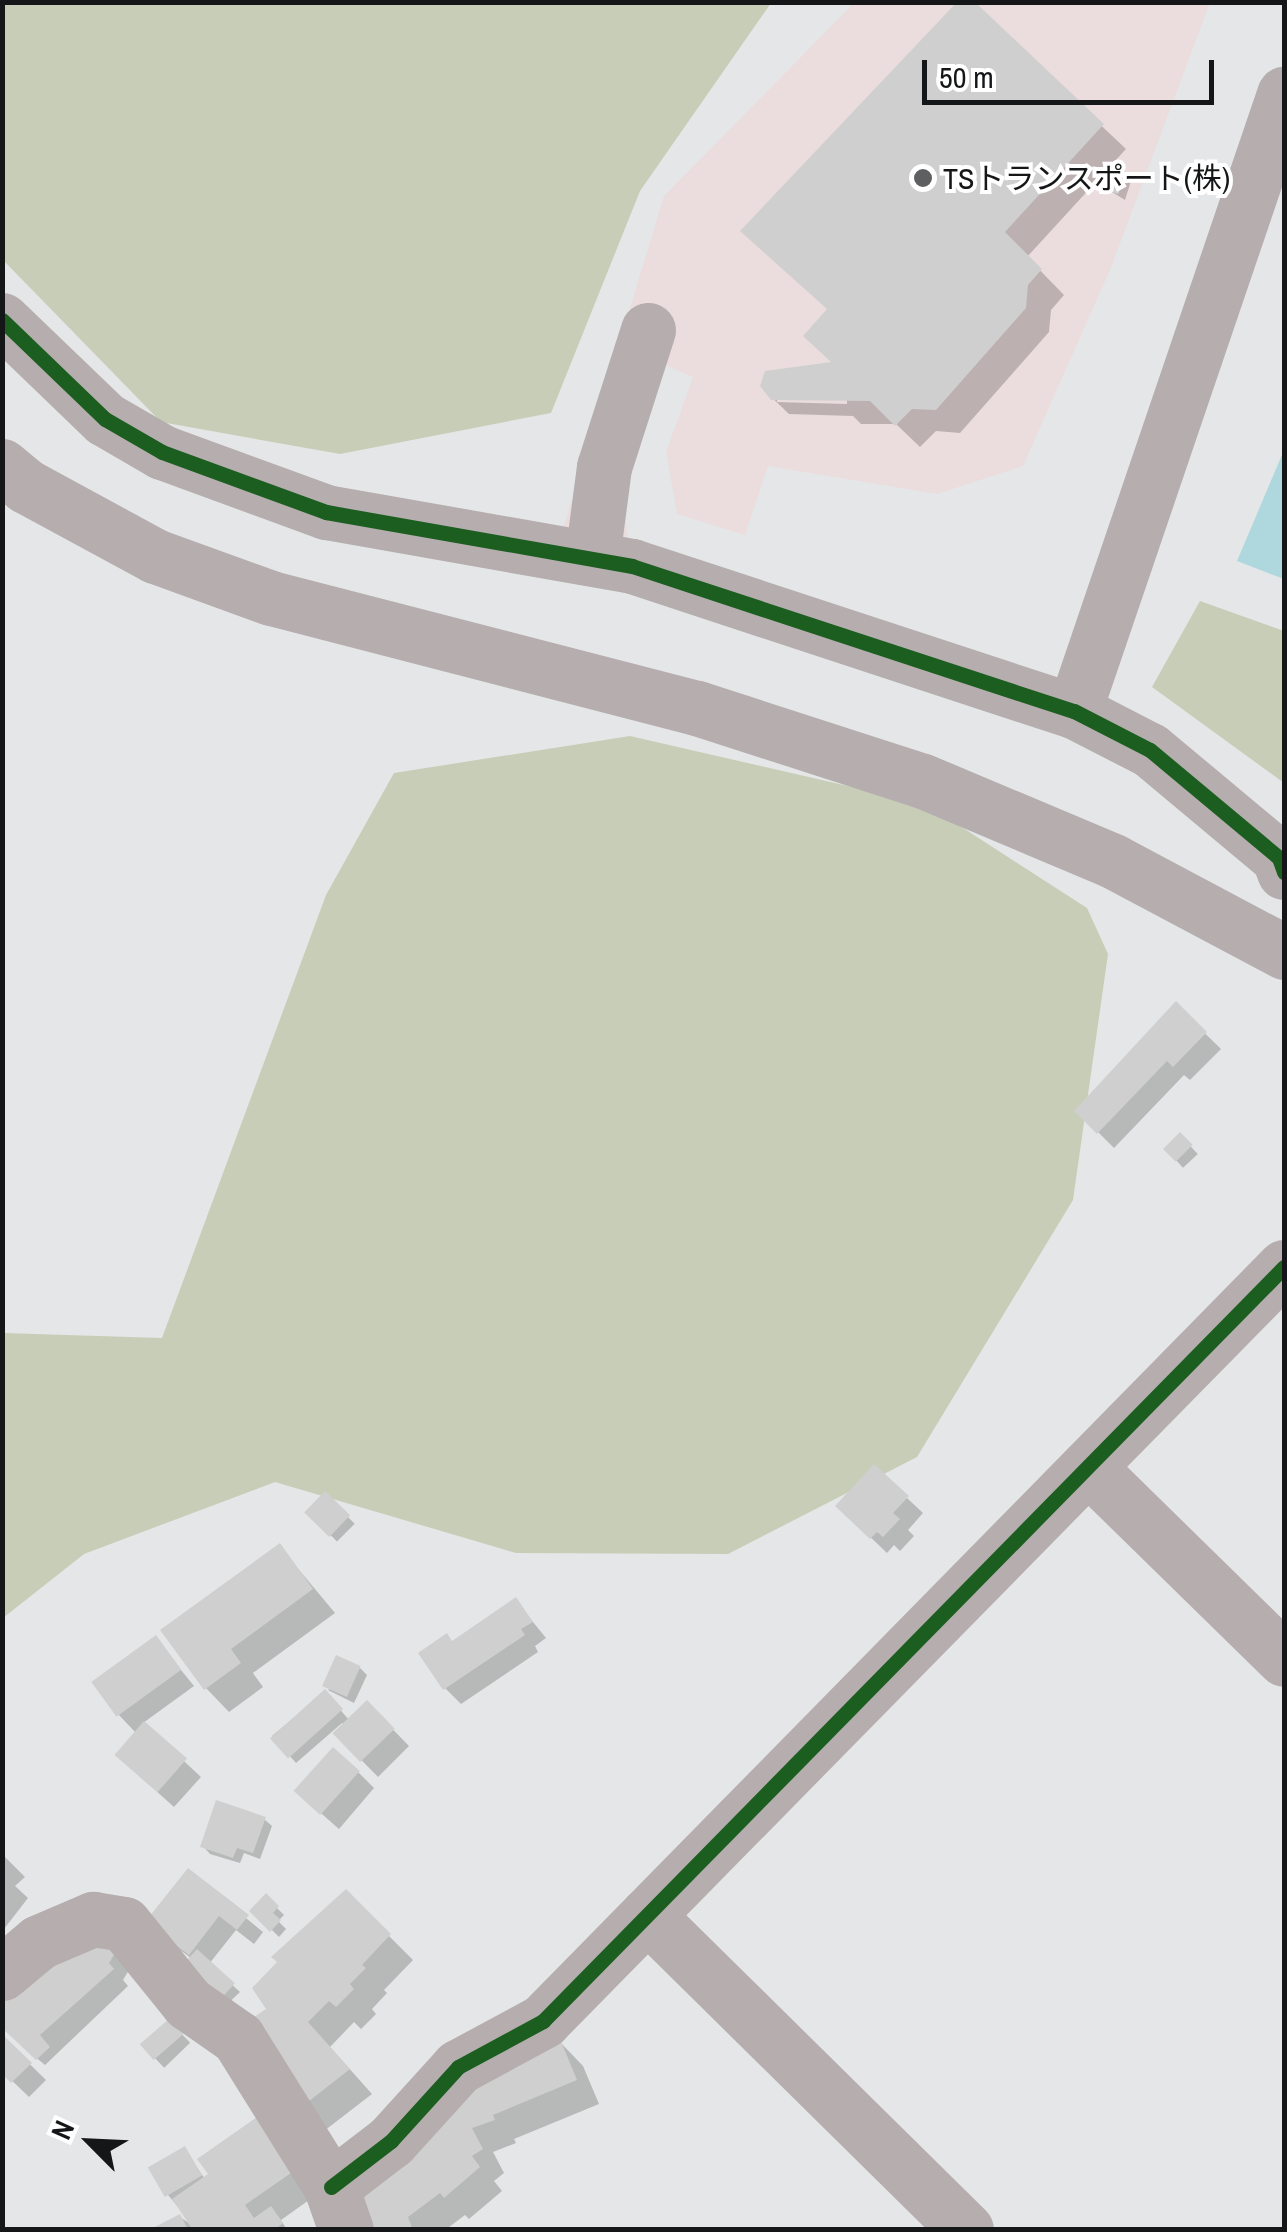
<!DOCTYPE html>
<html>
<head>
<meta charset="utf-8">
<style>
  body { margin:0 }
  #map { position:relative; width:1287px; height:2232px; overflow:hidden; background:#e5e6e7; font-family:"Archivo Narrow","Noto Sans JP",sans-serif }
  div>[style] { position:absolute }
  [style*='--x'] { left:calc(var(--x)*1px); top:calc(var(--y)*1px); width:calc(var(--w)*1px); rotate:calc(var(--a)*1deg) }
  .industrial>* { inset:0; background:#ebdddd }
  .green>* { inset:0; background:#c8cdb8 }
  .water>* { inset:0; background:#aed8de }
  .shadow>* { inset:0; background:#0003; transform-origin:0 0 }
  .building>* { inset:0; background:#d0cfd0; transform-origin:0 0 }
  .minor>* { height:55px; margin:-27.5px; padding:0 27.5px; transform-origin:27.5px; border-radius:27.5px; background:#b5adae }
  .cycleway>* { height:15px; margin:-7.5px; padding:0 7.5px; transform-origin:7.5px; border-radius:7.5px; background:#1b5e20 }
  .dots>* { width:28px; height:28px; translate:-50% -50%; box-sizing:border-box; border:5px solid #fff; border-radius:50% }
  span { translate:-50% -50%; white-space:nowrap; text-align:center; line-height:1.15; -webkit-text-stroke:8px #fff; paint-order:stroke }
  .poi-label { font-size:30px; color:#151617 }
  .left { translate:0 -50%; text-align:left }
  .frame { position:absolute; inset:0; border:5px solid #151617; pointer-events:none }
  .north { position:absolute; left:40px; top:2092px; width:100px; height:100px; -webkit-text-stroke:8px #fff; paint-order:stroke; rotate:294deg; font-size:28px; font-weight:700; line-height:40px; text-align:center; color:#151617 }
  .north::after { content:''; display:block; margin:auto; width:35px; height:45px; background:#151617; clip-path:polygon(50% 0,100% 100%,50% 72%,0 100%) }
  .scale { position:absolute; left:922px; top:60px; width:292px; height:45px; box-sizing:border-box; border:5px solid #151617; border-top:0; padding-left:12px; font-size:30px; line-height:35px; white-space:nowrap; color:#151617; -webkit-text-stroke:8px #fff; paint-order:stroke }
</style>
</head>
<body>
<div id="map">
  <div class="industrial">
    <i style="clip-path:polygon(854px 3px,1210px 3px,1110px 270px,1023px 466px,937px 494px,768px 466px,745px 535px,677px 514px,666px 452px,693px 377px,660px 363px,619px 472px,632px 566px,556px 552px,664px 196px)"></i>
  </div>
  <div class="green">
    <i style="clip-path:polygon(2px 3px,771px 3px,640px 191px,551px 413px,340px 454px,161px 422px,3px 260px)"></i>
    <i style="clip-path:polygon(1200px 601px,1284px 631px,1284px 783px,1152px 687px)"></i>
    <i style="clip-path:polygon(630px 736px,926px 804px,1087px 908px,1108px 954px,1073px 1200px,917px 1457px,728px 1554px,516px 1553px,275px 1482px,84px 1554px,3px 1618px,3px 1333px,162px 1338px,326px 895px,394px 773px)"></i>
  </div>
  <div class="water">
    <i style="clip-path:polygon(1284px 450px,1284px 579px,1237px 561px)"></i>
  </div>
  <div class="shadow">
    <i style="clip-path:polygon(evenodd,971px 2px,1126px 149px,1027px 257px,1064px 295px,1051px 310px,1049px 332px,960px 433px,936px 431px,920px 447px,896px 424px,861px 424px,853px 416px,789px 414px,764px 390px,836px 364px,829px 310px,971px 2px,777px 397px,847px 399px,847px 404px,777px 402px,777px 397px)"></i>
    <i style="clip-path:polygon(1124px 173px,1131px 181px,1125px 200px,1107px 189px)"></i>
    <i style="clip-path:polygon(1176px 1005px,1221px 1049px,1190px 1080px,1184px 1075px,1114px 1148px,1077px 1111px)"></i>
    <i style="left:1180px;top:1135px;width:26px;height:20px;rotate:47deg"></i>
    <i style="left:325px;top:1494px;width:42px;height:25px;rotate:45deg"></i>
    <i style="clip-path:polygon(907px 1498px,923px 1513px,908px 1530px,914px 1536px,900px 1551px,894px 1545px,887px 1553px,838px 1506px)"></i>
    <i style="clip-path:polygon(279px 1546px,335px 1613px,253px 1673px,263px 1687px,229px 1712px,206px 1688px)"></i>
    <i style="clip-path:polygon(516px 1601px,546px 1638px,535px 1646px,538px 1652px,461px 1704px,445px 1688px,453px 1643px)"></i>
    <i style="clip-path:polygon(155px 1638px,194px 1686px,143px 1723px,201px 1777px,174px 1807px,133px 1770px,136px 1733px,118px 1714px)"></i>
    <i style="clip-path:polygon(360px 1668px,367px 1675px,354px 1703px,328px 1690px)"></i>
    <i style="clip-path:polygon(325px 1692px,349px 1720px,367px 1703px,409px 1746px,378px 1777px,336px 1734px,345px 1726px,342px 1723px,296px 1763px,272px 1736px)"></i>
    <i style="clip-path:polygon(358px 1772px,374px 1788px,339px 1829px,314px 1807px)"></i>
    <i style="clip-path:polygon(264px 1819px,272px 1826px,260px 1859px,244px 1853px,240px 1863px,210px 1854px,203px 1846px)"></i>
    <i style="clip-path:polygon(2px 1854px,25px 1877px,15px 1886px,28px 1898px,4px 1929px)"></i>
    <i style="clip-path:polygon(188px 1871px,263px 1932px,254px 1944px,236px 1930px,209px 1964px,240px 1992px,222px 2009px,191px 1958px,164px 1938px)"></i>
    <i style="clip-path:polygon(346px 1893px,413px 1960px,384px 1990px,387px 1993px,372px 2009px,376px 2014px,361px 2029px,354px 2022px,330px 2047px,372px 2094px,324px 2131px,301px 2108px,269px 2010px)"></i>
    <i style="clip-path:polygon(266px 1897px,284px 1915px,278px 1921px,286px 1929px,279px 1937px,253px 1911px)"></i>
    <i style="clip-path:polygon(92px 1935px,132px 1965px,123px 1980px,128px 1986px,45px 2065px,21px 2045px)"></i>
    <i style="left:170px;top:2022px;width:29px;height:36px;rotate:46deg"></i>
    <i style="clip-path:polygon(2px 2037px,46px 2080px,29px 2097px,2px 2071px)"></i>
    <i style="clip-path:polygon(560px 2042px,583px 2066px,599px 2104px,514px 2139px,516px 2143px,493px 2152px,504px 2173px,494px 2181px,502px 2191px,469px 2219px,465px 2215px,445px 2230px,361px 2230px)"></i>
    <i style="clip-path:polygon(267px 2114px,326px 2188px,281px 2220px,287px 2230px,154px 2230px,180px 2217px,195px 2227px,168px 2195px,184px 2149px,205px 2179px)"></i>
  </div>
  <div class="building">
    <i style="clip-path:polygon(957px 2px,975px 2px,1104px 124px,1005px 232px,1042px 269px,1028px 285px,1026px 308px,936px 410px,912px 409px,895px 426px,870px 401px,771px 400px,760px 386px,765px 371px,831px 362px,803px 336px,827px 309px,740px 231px)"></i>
    <i style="left:1112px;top:167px;width:14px;height:24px;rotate:17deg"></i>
    <i style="clip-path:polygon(1176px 1001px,1207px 1032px,1173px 1067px,1167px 1061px,1097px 1134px,1074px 1111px)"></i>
    <i style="left:1180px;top:1132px;width:18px;height:24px;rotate:45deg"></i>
    <i style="clip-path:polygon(874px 1464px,909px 1496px,893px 1513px,900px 1519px,883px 1537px,877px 1532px,870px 1539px,835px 1506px)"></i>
    <i style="left:325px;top:1491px;width:35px;height:30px;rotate:44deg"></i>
    <i style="clip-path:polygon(280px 1543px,313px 1589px,231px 1649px,241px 1663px,204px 1690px,160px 1630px)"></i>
    <i style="clip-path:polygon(516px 1597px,533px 1622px,521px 1629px,525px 1635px,443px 1690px,418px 1653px,447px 1633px,452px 1641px)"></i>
    <i style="left:156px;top:1635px;width:43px;height:80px;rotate:54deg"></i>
    <i style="left:336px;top:1655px;width:27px;height:34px;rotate:24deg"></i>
    <i style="left:325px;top:1689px;width:27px;height:74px;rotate:48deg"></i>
    <i style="left:367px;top:1700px;width:40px;height:48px;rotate:46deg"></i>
    <i style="left:144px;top:1721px;width:57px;height:45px;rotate:41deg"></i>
    <i style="left:333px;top:1747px;width:36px;height:59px;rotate:42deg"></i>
    <i style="clip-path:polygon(216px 1800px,266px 1817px,253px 1853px,237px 1848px,233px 1858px,200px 1847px)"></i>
    <i style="clip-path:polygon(188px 1868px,249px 1915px,237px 1930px,219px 1916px,189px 1955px,145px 1922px)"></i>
    <i style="clip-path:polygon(346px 1889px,391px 1934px,362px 1965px,366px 1968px,350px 1984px,354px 1989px,336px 2007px,329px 2001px,308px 2022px,350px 2069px,299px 2109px,242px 2025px,266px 2009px,252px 1988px,277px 1962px,271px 1957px)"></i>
    <i style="clip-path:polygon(266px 1893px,279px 1906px,273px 1913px,281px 1920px,270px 1932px,249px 1911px)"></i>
    <i style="clip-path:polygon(72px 1937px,118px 1948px,109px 1963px,114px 1969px,40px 2035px,50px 2047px,36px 2060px,2px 2028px,2px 2001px)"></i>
    <i style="left:197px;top:1949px;width:51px;height:28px;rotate:42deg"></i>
    <i style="left:170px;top:2018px;width:21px;height:40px;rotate:49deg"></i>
    <i style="clip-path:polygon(2px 2034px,32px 2063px,11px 2083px,2px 2074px)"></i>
    <i style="clip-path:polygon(560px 2039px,577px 2080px,493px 2115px,495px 2120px,472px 2128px,483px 2149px,472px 2156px,480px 2167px,444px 2198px,440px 2193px,408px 2217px,413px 2230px,358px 2230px,343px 2194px,437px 2111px)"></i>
    <i style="clip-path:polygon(267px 2110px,304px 2164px,245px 2205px,254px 2218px,271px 2206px,283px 2223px,274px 2230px,193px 2230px,172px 2199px,208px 2174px,197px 2159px)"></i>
    <i style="left:185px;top:2146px;width:34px;height:43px;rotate:60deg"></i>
    <i style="clip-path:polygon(180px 2214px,188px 2230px,149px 2230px)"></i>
  </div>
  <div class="minor">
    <i style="--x:2;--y:320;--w:143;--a:43.9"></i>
    <i style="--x:105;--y:419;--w:66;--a:30.1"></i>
    <i style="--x:162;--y:452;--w:175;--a:20.1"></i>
    <i style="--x:326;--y:512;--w:311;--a:10"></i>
    <i style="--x:632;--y:566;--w:465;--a:18.2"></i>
    <i style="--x:1074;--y:711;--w:85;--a:27.2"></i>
    <i style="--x:1150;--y:750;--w:168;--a:39.9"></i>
    <i style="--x:1279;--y:858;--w:15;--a:70"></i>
    <i style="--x:2;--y:466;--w:31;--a:40"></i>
    <i style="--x:26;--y:486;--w:147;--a:28.5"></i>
    <i style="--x:155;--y:556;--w:123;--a:19.9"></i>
    <i style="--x:271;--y:598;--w:440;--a:14.5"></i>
    <i style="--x:697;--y:708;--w:237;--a:17.9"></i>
    <i style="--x:923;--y:781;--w:206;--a:22.8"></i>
    <i style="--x:1113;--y:861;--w:194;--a:28"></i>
    <i style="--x:592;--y:558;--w:92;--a:-82.5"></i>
    <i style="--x:604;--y:467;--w:144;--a:-72.2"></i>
    <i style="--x:1074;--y:711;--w:652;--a:-71.2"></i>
    <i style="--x:1088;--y:1467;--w:274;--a:44.4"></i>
    <i style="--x:647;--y:1915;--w:448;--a:44.6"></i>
    <i style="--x:2;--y:1973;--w:48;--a:-40"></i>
    <i style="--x:39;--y:1942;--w:59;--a:-23.1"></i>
    <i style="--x:93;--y:1919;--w:31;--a:9"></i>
    <i style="--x:124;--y:1924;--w:102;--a:51"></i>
    <i style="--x:188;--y:2003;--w:61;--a:35"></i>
    <i style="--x:238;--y:2038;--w:176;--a:58"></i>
    <i style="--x:331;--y:2187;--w:46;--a:70.8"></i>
    <i style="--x:331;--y:2187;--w:76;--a:-37.5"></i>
    <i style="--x:391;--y:2141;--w:100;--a:-47.8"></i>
    <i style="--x:458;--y:2067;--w:97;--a:-28.4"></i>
    <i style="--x:543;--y:2021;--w:1057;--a:-45.5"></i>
  </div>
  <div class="cycleway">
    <i style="--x:2;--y:320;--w:143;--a:43.9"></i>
    <i style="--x:105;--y:419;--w:66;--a:30.1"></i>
    <i style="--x:162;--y:452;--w:175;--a:20.1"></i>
    <i style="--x:326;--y:512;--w:311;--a:10"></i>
    <i style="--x:632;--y:566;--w:465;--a:18.2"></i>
    <i style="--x:1074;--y:711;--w:85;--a:27.2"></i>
    <i style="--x:1150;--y:750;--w:168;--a:39.9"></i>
    <i style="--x:1279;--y:858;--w:15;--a:70"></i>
    <i style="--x:331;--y:2187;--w:76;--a:-37.5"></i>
    <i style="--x:391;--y:2141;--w:100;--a:-47.8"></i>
    <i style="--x:458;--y:2067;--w:97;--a:-28.4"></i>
    <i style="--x:543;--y:2021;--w:1057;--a:-45.5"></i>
  </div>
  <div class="dots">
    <i style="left:923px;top:178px;background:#5e5f60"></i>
  </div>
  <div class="poi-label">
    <span class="left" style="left:943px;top:178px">TSトランスポート(株)</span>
  </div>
  <div class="frame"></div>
  <div class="north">N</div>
  <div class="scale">50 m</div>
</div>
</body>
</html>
